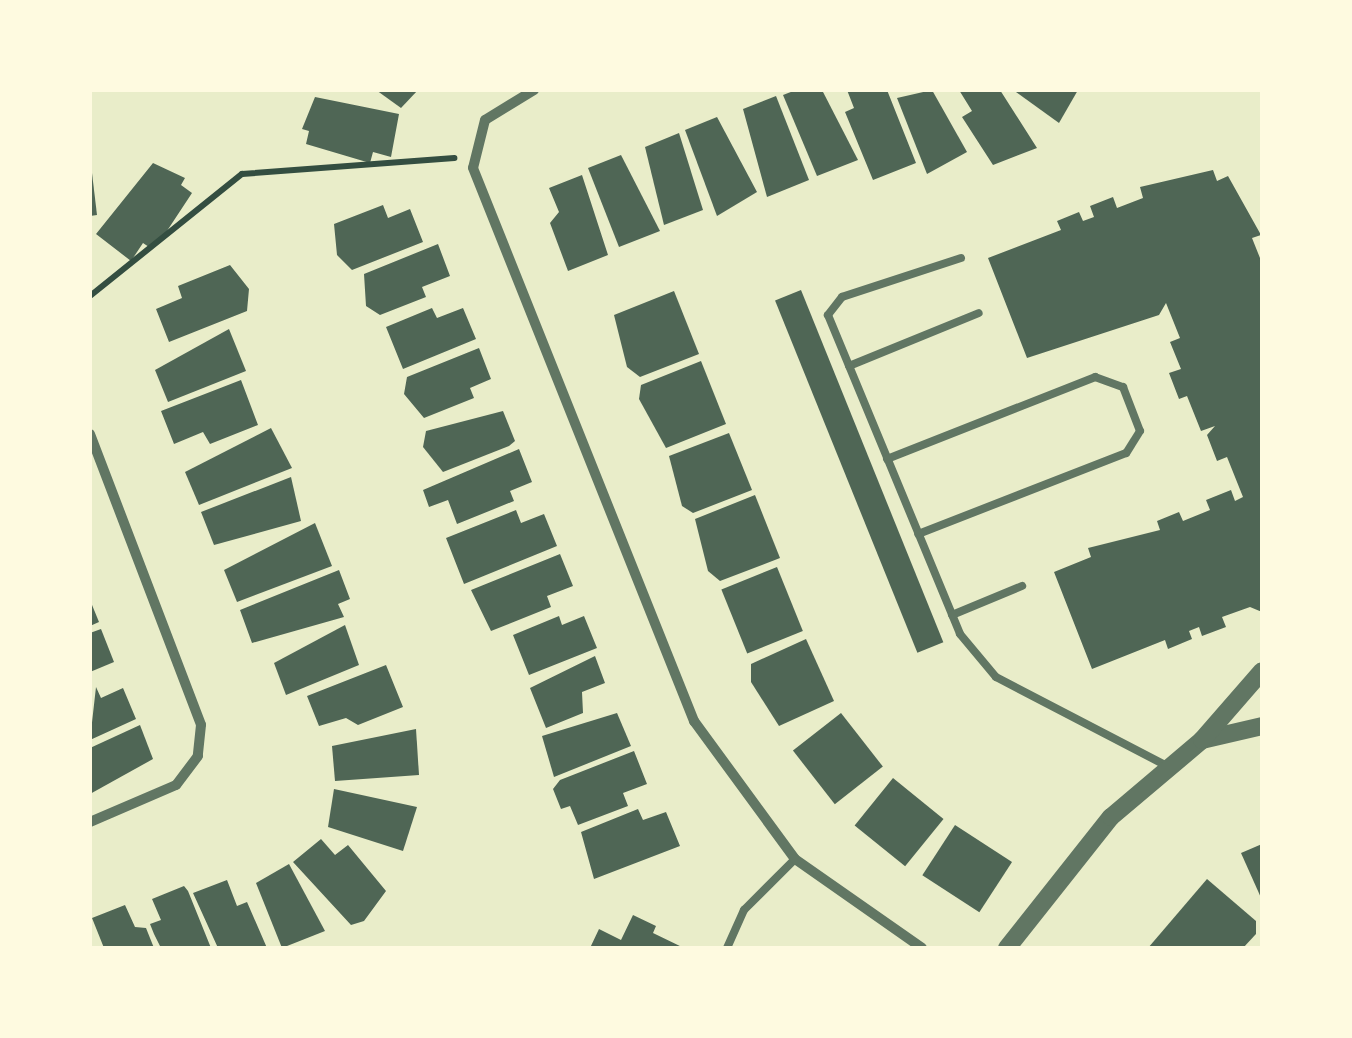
<!DOCTYPE html>
<html>
<head>
<meta charset="utf-8">
<style>
  body { margin:0 }
  #map { position:relative; width:1352px; height:1038px; overflow:hidden; background:#e9edc9; font-family:Ubuntu,sans-serif }
  div>[style] { position:absolute }
  [style*='--x'] { left:calc(var(--x)*1px); top:calc(var(--y)*1px); width:calc(var(--w)*1px); rotate:calc(var(--a)*1deg) }
  .building>* { inset:0; background:#4f6655; transform-origin:0 0 }
  .path>* { height:6px; margin:-3px; padding:0 3px; transform-origin:3px; border-radius:3px; background:#344e41 }
  .service>* { height:8px; margin:-4px; padding:0 4px; transform-origin:4px; border-radius:4px; background:#617663 }
  .minor>* { height:10px; margin:-5px; padding:0 5px; transform-origin:5px; border-radius:5px; background:#617663 }
  .tertiary>* { height:18px; margin:-9px; padding:0 9px; transform-origin:9px; border-radius:9px; background:#617663 }
  span { translate:-50% -50%; white-space:nowrap; text-align:center; line-height:1.15; -webkit-text-stroke:8px #fefae0; paint-order:stroke }
  .frame { position:absolute; inset:0; border:92px solid #fefae0; pointer-events:none }
</style>
</head>
<body>
<div id="map">
  <div class="building">
    <i style="clip-path:polygon(376px 90px,418px 90px,401px 108px)"></i>
    <i style="clip-path:polygon(796px 90px,822px 90px,858px 160px,817px 176px,783px 95px)"></i>
    <i style="clip-path:polygon(847px 90px,887px 90px,916px 163px,873px 180px,845px 112px,854px 108px)"></i>
    <i style="clip-path:polygon(932px 90px,967px 152px,927px 174px,897px 98px)"></i>
    <i style="clip-path:polygon(959px 90px,1000px 90px,1037px 148px,993px 165px,962px 117px,972px 111px)"></i>
    <i style="clip-path:polygon(1078px 90px,1059px 123px,1016px 92px,1019px 90px)"></i>
    <i style="clip-path:polygon(776px 96px,809px 180px,767px 197px,743px 109px)"></i>
    <i style="clip-path:polygon(315px 97px,399px 114px,391px 157px,373px 152px,370px 163px,306px 144px,309px 131px,302px 129px)"></i>
    <i style="clip-path:polygon(717px 117px,757px 192px,717px 216px,685px 130px)"></i>
    <i style="clip-path:polygon(679px 133px,703px 210px,664px 225px,645px 147px)"></i>
    <i style="clip-path:polygon(621px 155px,660px 231px,619px 247px,588px 168px)"></i>
    <i style="clip-path:polygon(153px 163px,185px 178px,181px 185px,192px 193px,161px 240px,152px 249px,143px 243px,131px 261px,96px 234px)"></i>
    <i style="clip-path:polygon(1213px 170px,1217px 181px,1228px 176px,1261px 235px,1252px 238px,1262px 263px,1262px 612px,1250px 607px,1222px 617px,1226px 627px,1202px 636px,1199px 627px,1189px 631px,1192px 639px,1168px 649px,1165px 640px,1092px 669px,1054px 572px,1091px 557px,1088px 548px,1160px 530px,1157px 521px,1179px 512px,1183px 521px,1210px 510px,1206px 500px,1231px 490px,1235px 501px,1243px 497px,1227px 457px,1217px 461px,1207px 435px,1215px 426px,1201px 431px,1187px 396px,1179px 399px,1169px 373px,1181px 369px,1170px 342px,1180px 338px,1166px 303px,1159px 315px,1027px 358px,988px 258px,1061px 230px,1057px 221px,1079px 212px,1083px 221px,1094px 217px,1090px 206px,1113px 197px,1117px 208px,1143px 198px,1140px 187px)"></i>
    <i style="clip-path:polygon(92px 173px,97px 215px,90px 216px,90px 174px)"></i>
    <i style="clip-path:polygon(582px 175px,608px 255px,568px 271px,550px 223px,559px 212px,549px 188px)"></i>
    <i style="clip-path:polygon(383px 205px,388px 218px,410px 209px,423px 242px,352px 270px,337px 255px,334px 224px)"></i>
    <i style="clip-path:polygon(438px 244px,450px 276px,422px 287px,426px 297px,380px 315px,366px 306px,364px 274px)"></i>
    <i style="clip-path:polygon(230px 265px,249px 289px,247px 311px,169px 342px,156px 309px,182px 298px,178px 286px)"></i>
    <i style="left:801px;top:290px;width:380px;height:28px;rotate:68deg"></i>
    <i style="clip-path:polygon(674px 291px,699px 354px,640px 377px,627px 367px,614px 315px)"></i>
    <i style="clip-path:polygon(432px 308px,437px 318px,463px 308px,476px 339px,403px 369px,386px 327px)"></i>
    <i style="clip-path:polygon(229px 329px,246px 371px,168px 402px,155px 370px)"></i>
    <i style="clip-path:polygon(479px 348px,491px 379px,470px 388px,474px 398px,424px 418px,404px 394px,407px 377px)"></i>
    <i style="clip-path:polygon(701px 361px,726px 424px,666px 448px,639px 399px,641px 385px)"></i>
    <i style="clip-path:polygon(241px 380px,258px 425px,210px 444px,203px 432px,174px 444px,161px 411px)"></i>
    <i style="clip-path:polygon(503px 411px,515px 441px,509px 446px,443px 472px,423px 447px,426px 431px)"></i>
    <i style="clip-path:polygon(271px 428px,292px 468px,199px 505px,185px 472px)"></i>
    <i style="clip-path:polygon(729px 433px,752px 490px,693px 513px,682px 506px,669px 456px)"></i>
    <i style="clip-path:polygon(519px 449px,532px 482px,510px 491px,514px 501px,457px 524px,448px 500px,429px 507px,423px 490px)"></i>
    <i style="clip-path:polygon(291px 477px,301px 521px,214px 545px,201px 512px)"></i>
    <i style="clip-path:polygon(755px 495px,780px 558px,720px 581px,708px 571px,695px 519px)"></i>
    <i style="clip-path:polygon(516px 510px,521px 523px,544px 514px,557px 546px,464px 584px,446px 538px)"></i>
    <i style="clip-path:polygon(315px 523px,332px 566px,237px 602px,224px 570px)"></i>
    <i style="clip-path:polygon(560px 554px,573px 586px,547px 596px,551px 607px,491px 631px,471px 590px)"></i>
    <i style="left:777px;top:567px;width:69px;height:60px;rotate:68deg"></i>
    <i style="clip-path:polygon(339px 570px,350px 599px,338px 604px,344px 617px,252px 643px,240px 610px)"></i>
    <i style="clip-path:polygon(90px 600px,99px 622px,90px 626px)"></i>
    <i style="clip-path:polygon(559px 616px,562px 625px,584px 616px,597px 648px,529px 675px,513px 635px)"></i>
    <i style="clip-path:polygon(345px 625px,359px 665px,286px 695px,274px 663px)"></i>
    <i style="clip-path:polygon(101px 629px,114px 662px,90px 672px,90px 633px)"></i>
    <i style="clip-path:polygon(806px 639px,834px 701px,779px 726px,751px 682px,751px 664px)"></i>
    <i style="clip-path:polygon(595px 656px,605px 683px,582px 692px,583px 713px,546px 728px,530px 688px)"></i>
    <i style="clip-path:polygon(386px 665px,403px 707px,358px 725px,346px 718px,319px 726px,307px 696px)"></i>
    <i style="clip-path:polygon(96px 687px,101px 698px,123px 688px,136px 719px,90px 740px)"></i>
    <i style="clip-path:polygon(617px 713px,631px 746px,554px 777px,542px 736px)"></i>
    <i style="left:841px;top:713px;width:68px;height:61px;rotate:52deg"></i>
    <i style="clip-path:polygon(140px 725px,153px 759px,90px 794px,90px 748px)"></i>
    <i style="clip-path:polygon(416px 729px,419px 775px,335px 781px,332px 746px)"></i>
    <i style="clip-path:polygon(634px 751px,647px 784px,623px 793px,628px 806px,578px 825px,570px 806px,561px 809px,553px 789px,560px 780px)"></i>
    <i style="left:893px;top:778px;width:65px;height:61px;rotate:39deg"></i>
    <i style="clip-path:polygon(334px 789px,417px 807px,403px 851px,328px 827px)"></i>
    <i style="clip-path:polygon(638px 809px,643px 820px,666px 812px,680px 846px,594px 879px,581px 832px)"></i>
    <i style="left:955px;top:825px;width:68px;height:60px;rotate:33deg"></i>
    <i style="clip-path:polygon(321px 839px,335px 855px,348px 845px,386px 891px,364px 921px,351px 925px,293px 862px)"></i>
    <i style="clip-path:polygon(1262px 844px,1262px 900px,1241px 853px)"></i>
    <i style="clip-path:polygon(289px 864px,325px 931px,282px 948px,256px 883px)"></i>
    <i style="clip-path:polygon(1207px 879px,1256px 921px,1256px 934px,1243px 948px,1148px 948px)"></i>
    <i style="clip-path:polygon(227px 880px,237px 906px,247px 902px,267px 948px,218px 948px,193px 893px)"></i>
    <i style="clip-path:polygon(184px 886px,188px 891px,211px 948px,161px 948px,154px 934px,150px 924px,161px 920px,152px 899px)"></i>
    <i style="clip-path:polygon(125px 905px,135px 927px,146px 928px,154px 948px,104px 948px,92px 918px)"></i>
    <i style="clip-path:polygon(633px 915px,656px 926px,653px 933px,684px 948px,590px 948px,599px 929px,621px 940px)"></i>
  </div>
  <div class="path">
    <i style="--x:90;--y:296;--w:195;--a:-38.8"></i>
    <i style="--x:242;--y:174;--w:213;--a:-4.3"></i>
  </div>
  <div class="service">
    <i style="--x:961;--y:258;--w:125;--a:161.9"></i>
    <i style="--x:842;--y:297;--w:23;--a:128"></i>
    <i style="--x:828;--y:315;--w:345;--a:67.5"></i>
    <i style="--x:960;--y:634;--w:56;--a:50.1"></i>
    <i style="--x:996;--y:677;--w:193;--a:27.5"></i>
    <i style="--x:849;--y:366;--w:140;--a:-22.2"></i>
    <i style="--x:887;--y:459;--w:224;--a:-21.5"></i>
    <i style="--x:1095;--y:377;--w:30;--a:20"></i>
    <i style="--x:1123;--y:387;--w:47;--a:68.9"></i>
    <i style="--x:1140;--y:431;--w:26;--a:122"></i>
    <i style="--x:1126;--y:453;--w:223;--a:158.7"></i>
    <i style="--x:952;--y:615;--w:76;--a:-22.5"></i>
    <i style="--x:727;--y:948;--w:42;--a:-65.9"></i>
    <i style="--x:744;--y:910;--w:72;--a:-45"></i>
  </div>
  <div class="minor">
    <i style="--x:534;--y:90;--w:57;--a:148.5"></i>
    <i style="--x:485;--y:120;--w:49;--a:104"></i>
    <i style="--x:473;--y:168;--w:596;--a:68.22"></i>
    <i style="--x:694;--y:721;--w:171;--a:53.8"></i>
    <i style="--x:795;--y:859;--w:155;--a:35"></i>
    <i style="--x:90;--y:434;--w:311;--a:69.1"></i>
    <i style="--x:201;--y:725;--w:31;--a:96"></i>
    <i style="--x:198;--y:756;--w:36;--a:127"></i>
    <i style="--x:176;--y:785;--w:94;--a:156.7"></i>
  </div>
  <div class="tertiary">
    <i style="--x:1202;--y:740;--w:62;--a:-13.1"></i>
    <i style="--x:1007;--y:948;--w:167;--a:-51.6"></i>
    <i style="--x:1111;--y:817;--w:119;--a:-40.2"></i>
    <i style="--x:1202;--y:740;--w:91;--a:-49"></i>
  </div>
  <div class="frame"></div>
</div>
</body>
</html>
